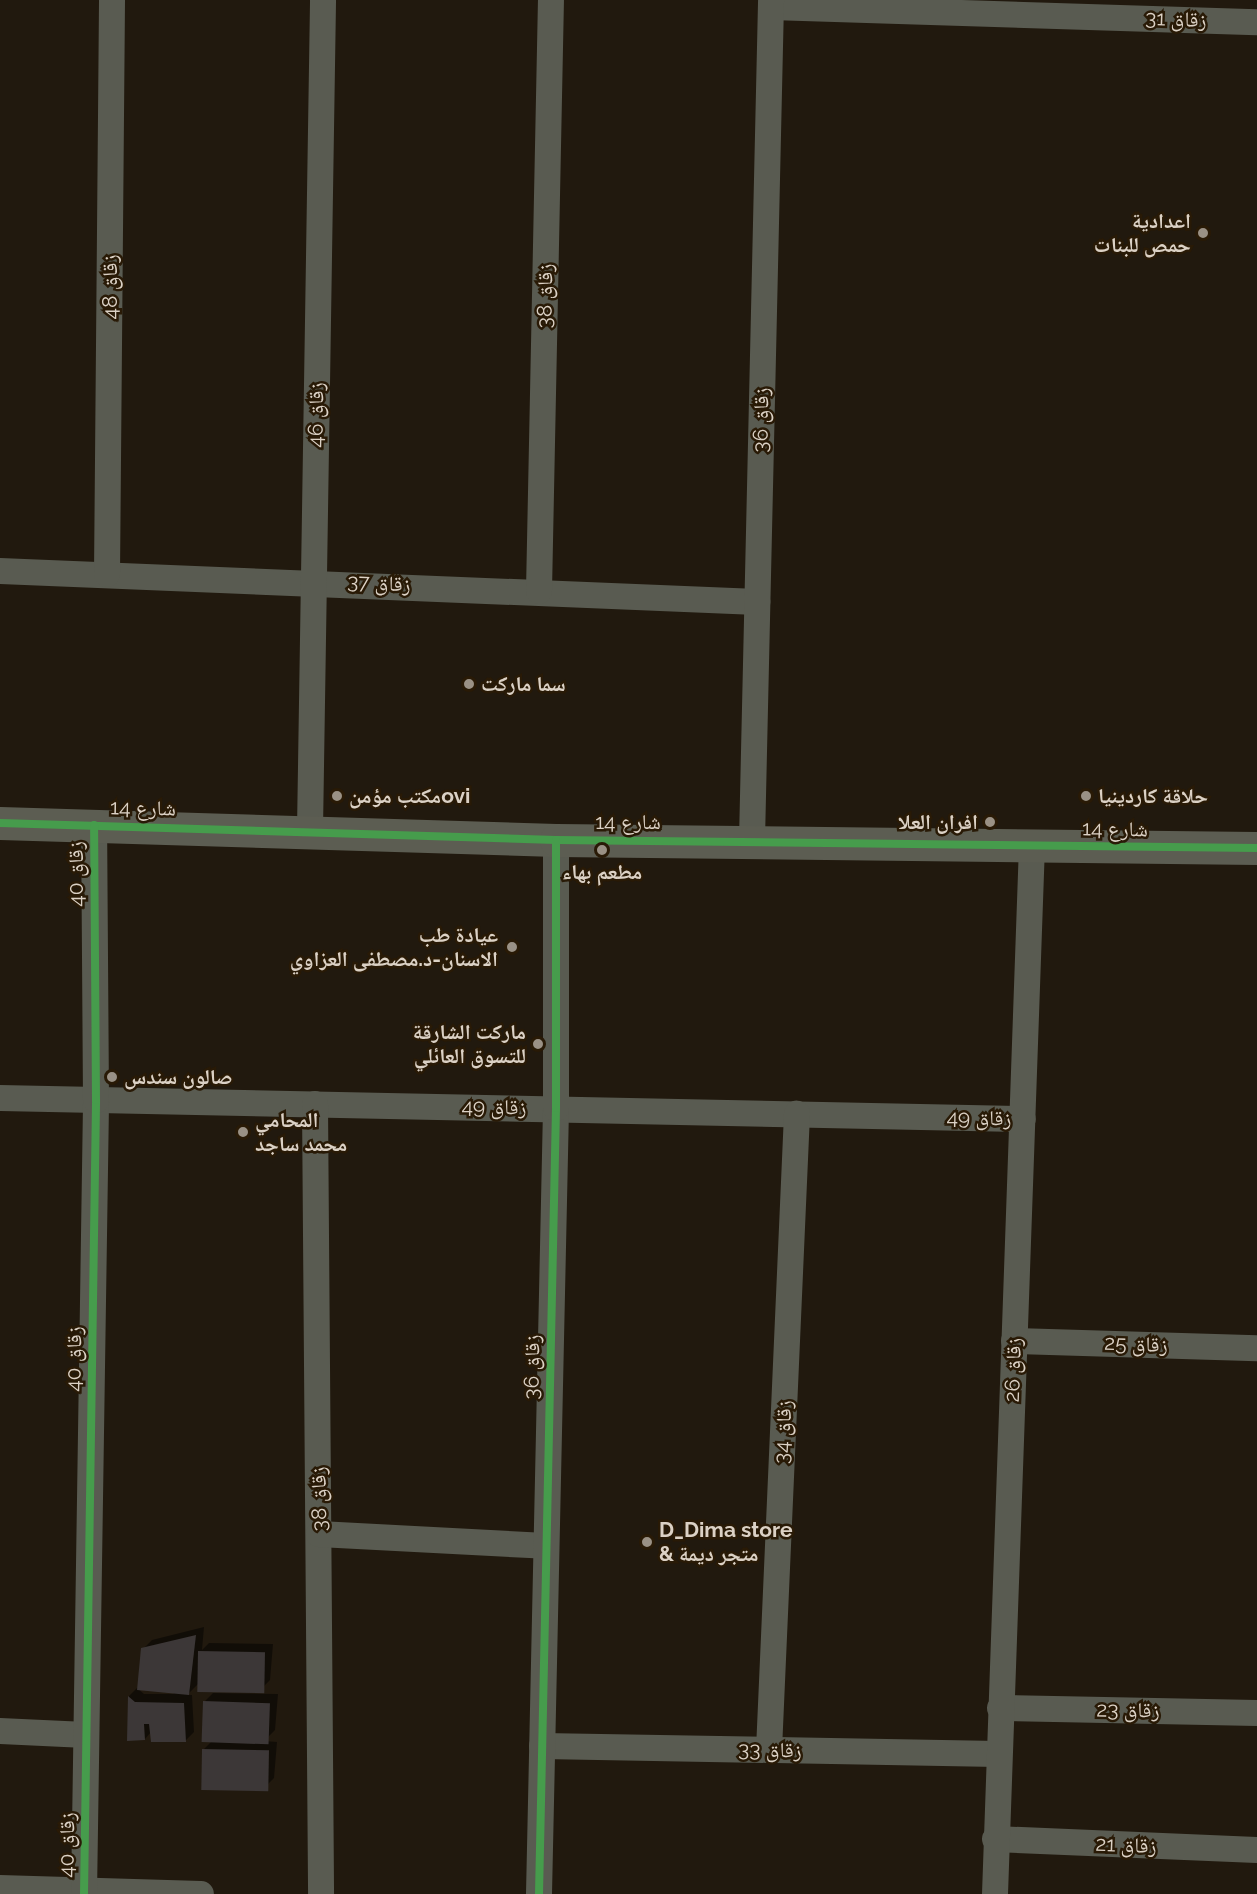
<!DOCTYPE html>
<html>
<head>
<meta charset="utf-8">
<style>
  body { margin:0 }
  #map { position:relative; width:1257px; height:1894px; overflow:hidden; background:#21190e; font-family:Raleway,"Noto Naskh Arabic",sans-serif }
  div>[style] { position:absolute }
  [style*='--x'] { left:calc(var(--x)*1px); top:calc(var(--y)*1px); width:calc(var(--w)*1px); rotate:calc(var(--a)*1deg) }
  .shadow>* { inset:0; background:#0007 }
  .building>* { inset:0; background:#3c3737; transform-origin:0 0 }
  .street>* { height:26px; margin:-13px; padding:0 13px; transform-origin:13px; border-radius:13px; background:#595b51 }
  .secondary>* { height:33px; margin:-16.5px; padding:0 16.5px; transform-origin:16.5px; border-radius:16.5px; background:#5c5d52 }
  .cycleway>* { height:8px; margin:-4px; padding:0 4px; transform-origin:4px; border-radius:4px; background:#469c4c }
  .dots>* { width:16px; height:16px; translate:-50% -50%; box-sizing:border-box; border:3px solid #291a06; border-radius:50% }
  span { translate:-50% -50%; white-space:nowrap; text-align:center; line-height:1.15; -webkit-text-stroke:5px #291a06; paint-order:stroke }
  .street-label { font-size:21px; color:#dbd1c5 }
  .poi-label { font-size:21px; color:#dbd1c5; font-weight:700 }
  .right { translate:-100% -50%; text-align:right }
  .left { translate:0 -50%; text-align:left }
</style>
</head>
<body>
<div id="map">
  <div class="shadow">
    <i style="clip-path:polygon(204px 1627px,202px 1650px,209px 1643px,273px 1644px,270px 1680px,261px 1689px,198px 1684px,187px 1695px,192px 1695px,194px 1732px,185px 1741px,151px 1732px,145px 1739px,129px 1739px,129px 1696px,137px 1688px,144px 1694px,174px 1694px,143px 1649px,152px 1640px)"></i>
    <i style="clip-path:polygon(213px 1693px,278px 1694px,275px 1730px,264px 1741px,277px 1742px,274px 1778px,265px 1787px,204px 1749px,213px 1740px,204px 1702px)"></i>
  </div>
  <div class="building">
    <i style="clip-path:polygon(196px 1635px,189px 1695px,137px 1690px,141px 1648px)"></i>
    <i style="left:198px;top:1651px;width:67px;height:41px;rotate:1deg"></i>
    <i style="clip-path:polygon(128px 1696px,135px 1702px,184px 1703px,186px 1742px,151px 1742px,149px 1724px,144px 1724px,145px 1740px,127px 1741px)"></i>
    <i style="left:203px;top:1701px;width:67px;height:41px;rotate:2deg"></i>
    <i style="left:202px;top:1749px;width:67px;height:41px;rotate:1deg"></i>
  </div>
  <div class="street">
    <i style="--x:771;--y:7;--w:486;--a:1.8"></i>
    <i style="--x:0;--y:571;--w:758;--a:2.35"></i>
    <i style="--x:107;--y:574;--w:574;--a:-89.5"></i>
    <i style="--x:539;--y:591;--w:591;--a:-88.84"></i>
    <i style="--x:310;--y:830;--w:830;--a:-89.1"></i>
    <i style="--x:752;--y:840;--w:840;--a:-88.7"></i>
    <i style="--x:0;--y:1098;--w:1023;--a:1.18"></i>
    <i style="--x:315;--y:1104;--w:790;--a:89.56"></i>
    <i style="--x:1014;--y:1341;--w:243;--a:1.7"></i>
    <i style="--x:319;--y:1534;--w:227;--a:3"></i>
    <i style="--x:1000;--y:1708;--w:257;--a:1.1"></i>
    <i style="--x:0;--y:1731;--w:86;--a:2.7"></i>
    <i style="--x:542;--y:1746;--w:456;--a:1"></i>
    <i style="--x:769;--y:1750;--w:637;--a:-87.48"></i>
    <i style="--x:995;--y:1839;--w:262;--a:2.4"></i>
    <i style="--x:0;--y:1888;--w:201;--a:1.7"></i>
    <i style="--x:84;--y:1894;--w:794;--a:-89.13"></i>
    <i style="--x:96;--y:1100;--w:275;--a:-90.4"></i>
    <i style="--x:539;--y:1894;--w:786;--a:-88.76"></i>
    <i style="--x:556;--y:1108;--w:268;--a:-90"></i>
    <i style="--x:995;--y:1894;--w:1049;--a:-87.98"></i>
  </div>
  <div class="secondary">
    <i style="--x:0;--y:823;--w:556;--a:1.75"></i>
    <i style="--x:556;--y:840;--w:701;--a:0.65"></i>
  </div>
  <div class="cycleway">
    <i style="--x:0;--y:823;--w:556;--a:1.75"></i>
    <i style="--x:556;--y:840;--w:701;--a:0.65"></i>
    <i style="--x:84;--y:1894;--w:794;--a:-89.13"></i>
    <i style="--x:96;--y:1100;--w:275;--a:-90.4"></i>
    <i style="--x:539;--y:1894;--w:786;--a:-88.76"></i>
    <i style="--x:556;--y:1108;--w:268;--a:-90"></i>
  </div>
  <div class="dots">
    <i style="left:1203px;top:233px;background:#9a9185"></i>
    <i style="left:469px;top:684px;background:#9a9185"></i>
    <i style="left:337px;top:796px;background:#9a9185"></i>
    <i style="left:1086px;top:796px;background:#9a9185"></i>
    <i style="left:990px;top:822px;background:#9a9185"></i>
    <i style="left:602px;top:850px;background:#9a9185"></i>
    <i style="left:512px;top:947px;background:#9a9185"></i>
    <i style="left:538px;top:1044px;background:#9a9185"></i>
    <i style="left:112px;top:1077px;background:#9a9185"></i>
    <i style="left:243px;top:1132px;background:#9a9185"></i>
    <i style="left:647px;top:1542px;background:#9a9185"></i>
  </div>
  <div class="street-label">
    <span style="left:1176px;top:19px;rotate:2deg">زقاق 31</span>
    <span style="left:110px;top:287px;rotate:-90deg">زقاق 48</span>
    <span style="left:545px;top:296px;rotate:-89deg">زقاق 38</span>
    <span style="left:316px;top:415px;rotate:-89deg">زقاق 46</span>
    <span style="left:761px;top:420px;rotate:-89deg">زقاق 36</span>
    <span style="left:379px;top:583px;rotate:3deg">زقاق 37</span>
    <span style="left:143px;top:808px;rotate:1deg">شارع 14</span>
    <span style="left:628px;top:822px">شارع 14</span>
    <span style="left:1115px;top:829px;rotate:1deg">شارع 14</span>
    <span style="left:76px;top:874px;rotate:-90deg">زقاق 40</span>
    <span style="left:494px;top:1107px;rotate:1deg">زقاق 49</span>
    <span style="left:979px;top:1118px;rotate:1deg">زقاق 49</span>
    <span style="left:1136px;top:1344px;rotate:2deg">زقاق 25</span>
    <span style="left:74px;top:1359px;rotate:-89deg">زقاق 40</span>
    <span style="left:532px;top:1367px;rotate:-89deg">زقاق 36</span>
    <span style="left:1013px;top:1370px;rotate:-88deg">زقاق 26</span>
    <span style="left:783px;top:1432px;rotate:-87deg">زقاق 34</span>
    <span style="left:319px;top:1499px;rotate:-91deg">زقاق 38</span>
    <span style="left:1128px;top:1710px;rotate:1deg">زقاق 23</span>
    <span style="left:770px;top:1750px;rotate:1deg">زقاق 33</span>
    <span style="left:67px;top:1845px;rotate:-89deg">زقاق 40</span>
    <span style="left:1126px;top:1845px;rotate:2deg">زقاق 21</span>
  </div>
  <div class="poi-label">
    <span class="right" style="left:1191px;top:233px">اعدادية<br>حمص للبنات</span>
    <span class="left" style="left:481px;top:684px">سما ماركت</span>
    <span class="left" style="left:349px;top:796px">مكتب مؤمنovi</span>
    <span class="left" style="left:1098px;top:796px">حلاقة كاردينيا</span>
    <span class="right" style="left:978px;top:822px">افران العلا</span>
    <span style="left:602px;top:872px">مطعم بهاء</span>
    <span class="right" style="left:498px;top:947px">عيادة طب<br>الاسنان-د.مصطفى العزاوي</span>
    <span class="right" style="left:526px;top:1044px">ماركت الشارقة<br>للتسوق العائلي</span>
    <span class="left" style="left:124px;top:1077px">صالون سندس</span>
    <span class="left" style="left:255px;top:1132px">المحامي<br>محمد ساجد</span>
    <span class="left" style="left:659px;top:1542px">D_Dima store<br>&amp; متجر ديمة</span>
  </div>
</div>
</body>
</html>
